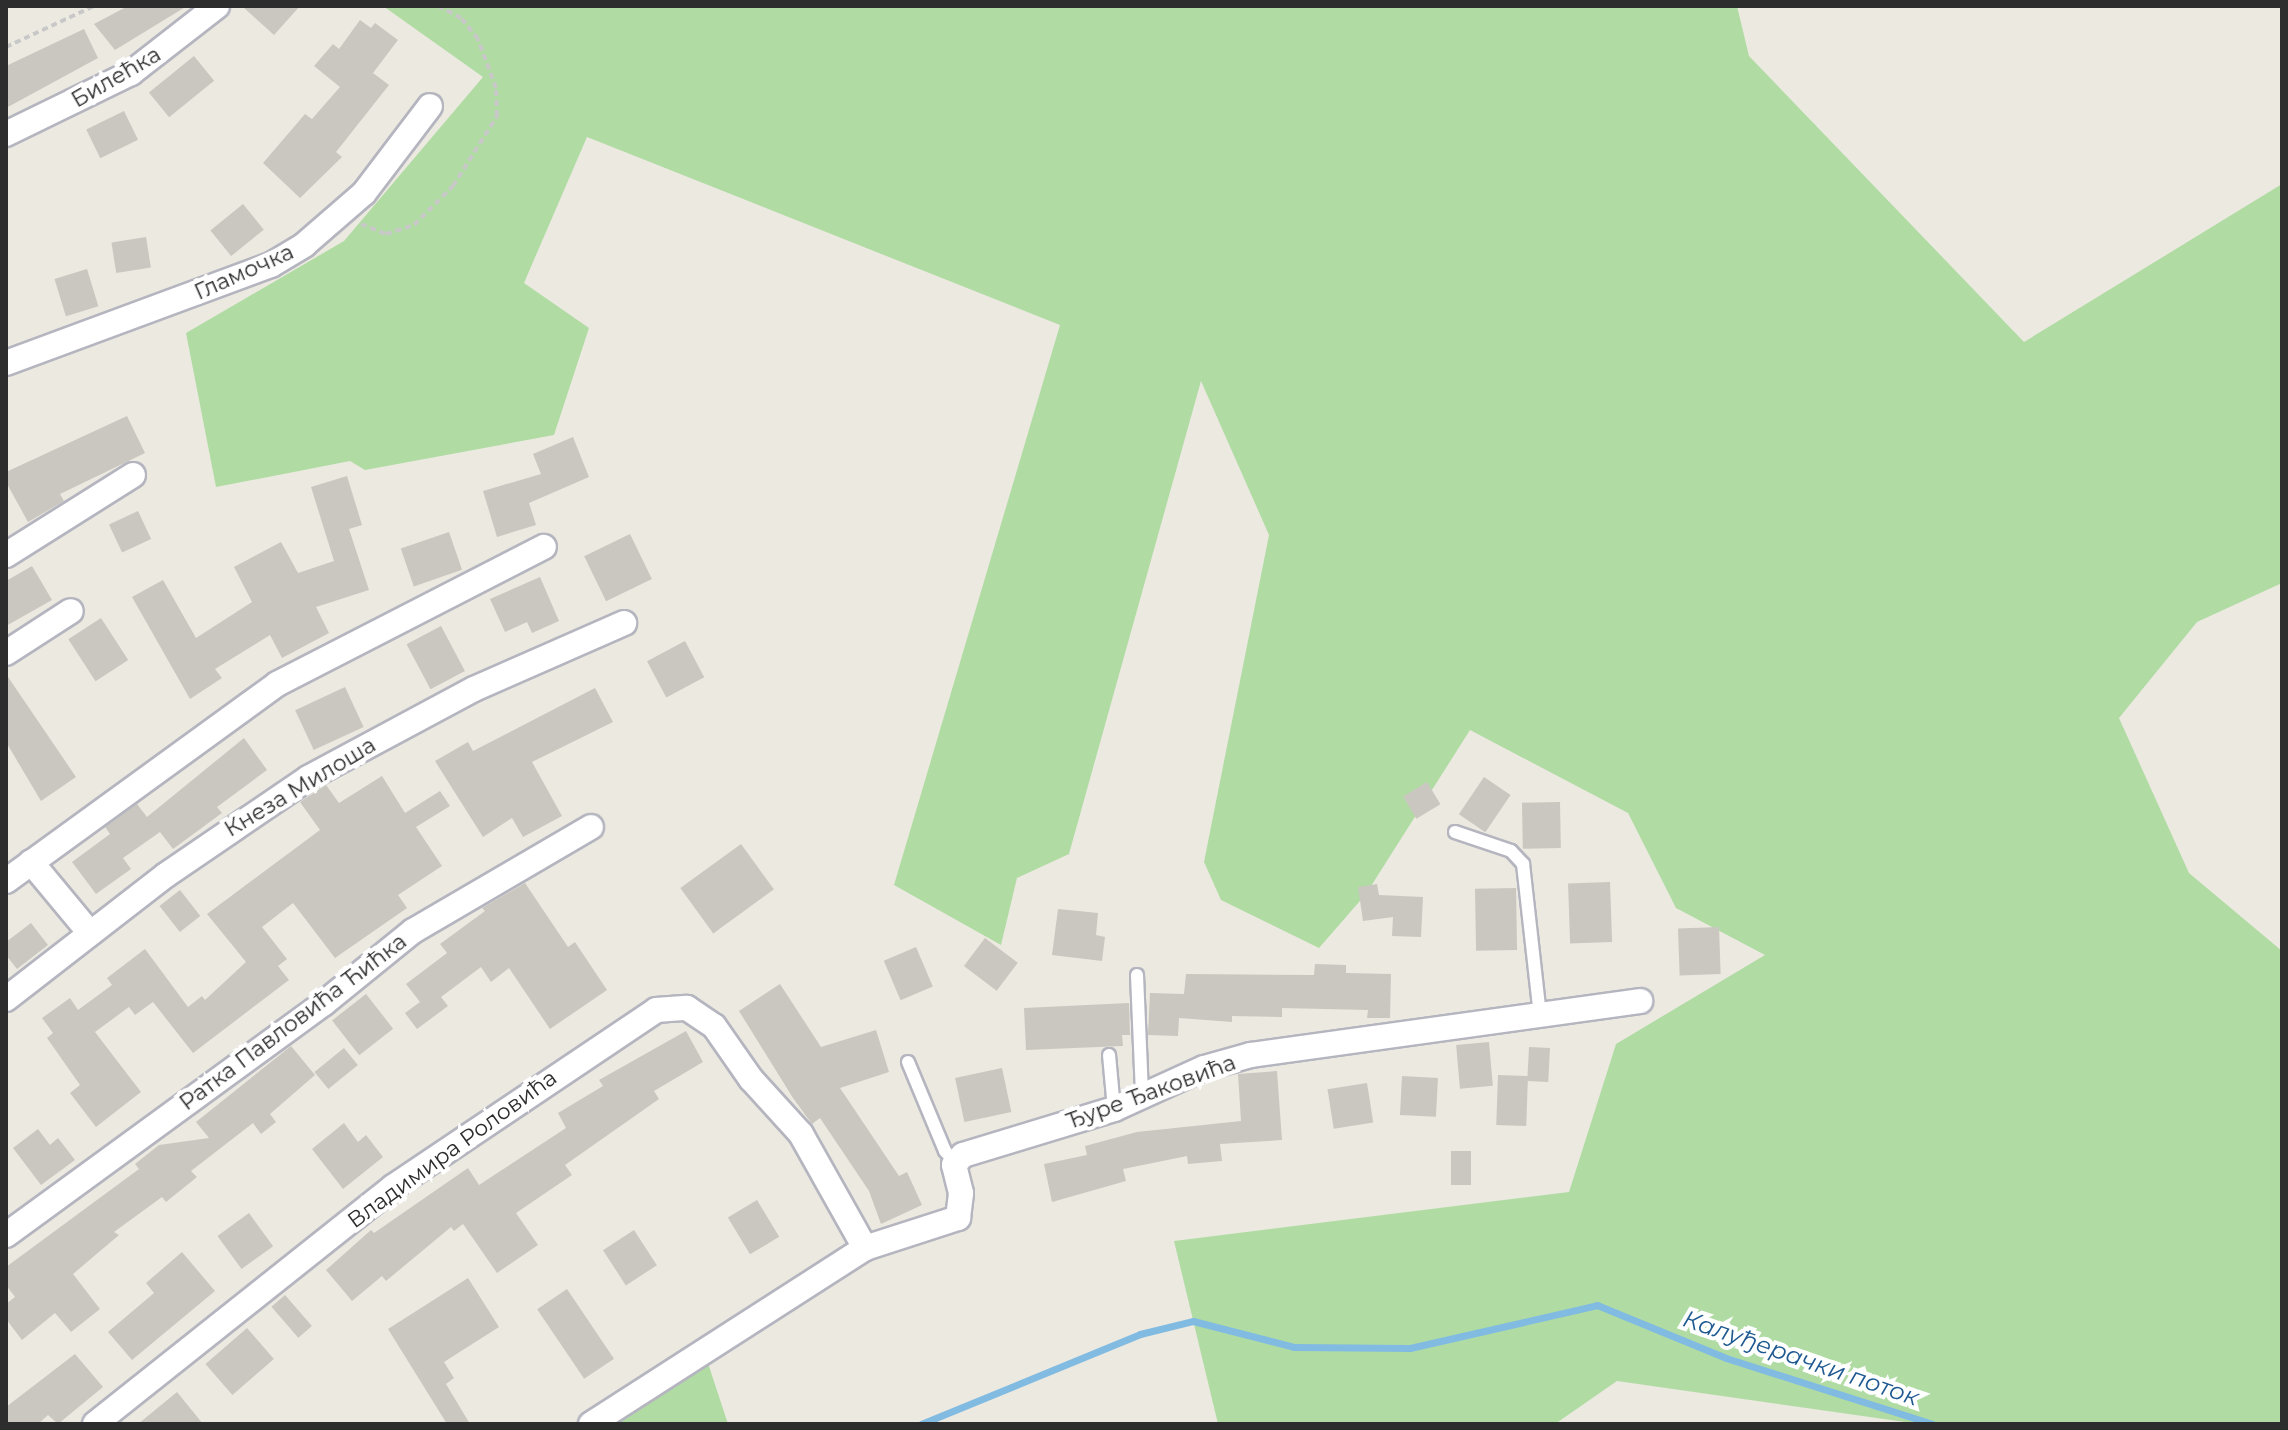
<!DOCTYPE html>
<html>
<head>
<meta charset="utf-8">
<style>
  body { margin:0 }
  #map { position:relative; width:2288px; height:1430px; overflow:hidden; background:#ece9e1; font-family:Montserrat,sans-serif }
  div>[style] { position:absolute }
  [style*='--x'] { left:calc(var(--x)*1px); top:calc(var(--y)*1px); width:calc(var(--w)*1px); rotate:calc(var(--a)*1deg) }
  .green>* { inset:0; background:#b0dca4 }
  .stream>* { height:7px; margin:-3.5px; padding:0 3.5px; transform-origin:3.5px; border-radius:3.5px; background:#81bbe1 }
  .building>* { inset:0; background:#c9c7bf; transform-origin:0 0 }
  .path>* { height:4px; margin-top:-2px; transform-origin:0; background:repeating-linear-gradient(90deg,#c8c8c8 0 6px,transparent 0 10px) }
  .roads { filter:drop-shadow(2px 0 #b4b5bf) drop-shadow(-2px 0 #b4b5bf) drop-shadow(0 2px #b4b5bf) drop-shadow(0 -2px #b4b5bf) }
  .lane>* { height:12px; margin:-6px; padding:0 6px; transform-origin:6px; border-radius:6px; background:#fff }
  .street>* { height:24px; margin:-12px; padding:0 12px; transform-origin:12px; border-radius:12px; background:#fff }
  span { translate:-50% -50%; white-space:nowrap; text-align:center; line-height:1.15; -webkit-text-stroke:8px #fff; paint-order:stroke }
  .street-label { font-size:22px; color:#2d2d2d }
  .water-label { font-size:24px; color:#1e5990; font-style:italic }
  .frame { position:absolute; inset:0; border:8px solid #2d2d2d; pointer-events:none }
</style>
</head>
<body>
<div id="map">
  <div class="green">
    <i style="clip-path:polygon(383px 6px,1737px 6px,1749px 56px,2024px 342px,2282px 184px,2282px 583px,2197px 622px,2119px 718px,2189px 873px,2282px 951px,2282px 1424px,1919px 1424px,1617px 1381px,1555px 1424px,1218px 1424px,1174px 1241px,1569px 1192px,1616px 1044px,1765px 955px,1676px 908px,1628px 813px,1470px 730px,1366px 894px,1319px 948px,1221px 900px,1204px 862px,1269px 535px,1201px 381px,1069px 854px,1017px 878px,1001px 945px,894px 885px,1060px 325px,587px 137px,524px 283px,589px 328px,554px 435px,365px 470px,350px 461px,216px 487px,186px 333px,344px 241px,483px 77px)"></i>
    <i style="clip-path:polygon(705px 1354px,728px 1424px,591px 1424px)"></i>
  </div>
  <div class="stream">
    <i style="--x:921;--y:1424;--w:237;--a:-22.3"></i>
    <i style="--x:1140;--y:1334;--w:55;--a:-13.8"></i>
    <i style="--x:1193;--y:1321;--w:104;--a:14.4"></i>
    <i style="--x:1294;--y:1347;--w:116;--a:0.5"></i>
    <i style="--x:1410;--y:1348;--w:192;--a:-12.9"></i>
    <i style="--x:1597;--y:1305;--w:139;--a:22.3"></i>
    <i style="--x:1726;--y:1358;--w:217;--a:17.7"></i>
  </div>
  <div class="building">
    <i style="clip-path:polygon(128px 6px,187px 6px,115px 50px,94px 24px)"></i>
    <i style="clip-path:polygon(242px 6px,300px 6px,274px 35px)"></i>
    <i style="clip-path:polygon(360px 20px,371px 28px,375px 23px,398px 40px,373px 73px,389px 85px,336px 152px,342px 157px,300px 198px,263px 163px,305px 114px,312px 119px,340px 87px,314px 66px,333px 44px,339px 49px)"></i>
    <i style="clip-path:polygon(84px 29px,98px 58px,6px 108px,6px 66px)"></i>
    <i style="left:194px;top:56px;width:32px;height:58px;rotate:51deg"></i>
    <i style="left:124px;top:111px;width:32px;height:42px;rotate:64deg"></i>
    <i style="left:243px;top:204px;width:33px;height:42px;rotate:51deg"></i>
    <i style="left:146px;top:237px;width:31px;height:35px;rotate:81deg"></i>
    <i style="left:87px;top:269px;width:39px;height:34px;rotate:73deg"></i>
    <i style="clip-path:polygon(127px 416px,145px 453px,60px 494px,64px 501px,28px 522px,6px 482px,6px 472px)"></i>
    <i style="clip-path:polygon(573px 437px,589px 477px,529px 503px,536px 525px,497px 537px,483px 491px,541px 474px,533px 454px)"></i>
    <i style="clip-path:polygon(347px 476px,362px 525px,349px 529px,369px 590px,316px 607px,329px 633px,282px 658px,270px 635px,215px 669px,222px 678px,190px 699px,132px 597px,163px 580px,196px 638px,252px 602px,234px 567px,281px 542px,298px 573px,334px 561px,311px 487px)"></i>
    <i style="left:138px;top:511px;width:31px;height:32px;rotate:65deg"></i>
    <i style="left:449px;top:532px;width:40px;height:51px;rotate:71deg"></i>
    <i style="left:630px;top:534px;width:50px;height:51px;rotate:64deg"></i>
    <i style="clip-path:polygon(32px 566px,52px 600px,6px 626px,6px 581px)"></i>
    <i style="clip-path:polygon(540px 577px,559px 621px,532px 633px,527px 622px,505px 632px,490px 599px)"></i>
    <i style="left:101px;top:618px;width:50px;height:39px;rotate:57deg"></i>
    <i style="left:441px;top:626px;width:51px;height:39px;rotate:62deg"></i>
    <i style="left:685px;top:641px;width:41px;height:43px;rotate:62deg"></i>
    <i style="clip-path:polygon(6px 674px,76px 777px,41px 801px,6px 742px)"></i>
    <i style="left:345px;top:687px;width:44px;height:55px;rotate:65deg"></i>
    <i style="clip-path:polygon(595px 688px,613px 722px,532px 762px,562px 816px,523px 837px,512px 818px,483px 837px,435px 761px,468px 742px,473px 751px)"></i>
    <i style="clip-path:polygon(244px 738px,267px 770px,217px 807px,222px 813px,173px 849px,160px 832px,123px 858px,131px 869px,96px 894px,72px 862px,110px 834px,105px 827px,137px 804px,147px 817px)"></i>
    <i style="clip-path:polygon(382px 776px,405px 813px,440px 791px,450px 806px,416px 827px,442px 866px,398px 895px,407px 908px,335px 958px,293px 903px,262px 927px,287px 959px,278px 966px,289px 980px,193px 1053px,153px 1002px,135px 1015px,129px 1007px,95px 1032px,141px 1092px,96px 1127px,70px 1093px,80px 1085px,47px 1038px,53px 1033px,42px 1018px,70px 998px,78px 1010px,112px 985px,107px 978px,145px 949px,188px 1007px,202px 996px,205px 1000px,246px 962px,207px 914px,320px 830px,300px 802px,326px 785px,339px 803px)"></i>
    <i style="left:1484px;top:777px;width:32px;height:45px;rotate:34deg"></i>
    <i style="left:1427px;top:782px;width:26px;height:28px;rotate:59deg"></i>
    <i style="left:1560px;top:802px;width:46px;height:38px;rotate:89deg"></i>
    <i style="left:741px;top:844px;width:56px;height:75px;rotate:54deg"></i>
    <i style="left:1610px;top:882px;width:60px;height:42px;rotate:88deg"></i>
    <i style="clip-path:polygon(525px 883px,568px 947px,575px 942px,607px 990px,550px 1029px,509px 968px,491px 982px,481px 967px,441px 997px,448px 1006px,417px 1029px,405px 1013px,420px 1002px,406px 984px,447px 953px,440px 944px,485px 911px,482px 908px)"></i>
    <i style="clip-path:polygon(1377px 884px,1379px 895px,1423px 897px,1421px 937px,1392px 936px,1393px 917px,1363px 921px,1358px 887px)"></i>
    <i style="left:1516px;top:888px;width:62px;height:41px;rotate:89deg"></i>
    <i style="left:180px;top:890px;width:33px;height:26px;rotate:52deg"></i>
    <i style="clip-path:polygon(1058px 909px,1098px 913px,1096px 935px,1105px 937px,1102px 961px,1052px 955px)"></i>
    <i style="clip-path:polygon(31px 923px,48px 945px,17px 969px,6px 955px,6px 942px)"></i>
    <i style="left:1719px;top:927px;width:47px;height:41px;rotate:88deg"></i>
    <i style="left:985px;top:938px;width:41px;height:35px;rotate:37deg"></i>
    <i style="left:916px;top:947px;width:43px;height:35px;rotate:67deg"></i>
    <i style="clip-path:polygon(1315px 964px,1346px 965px,1346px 973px,1391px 974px,1390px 1018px,1367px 1018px,1368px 1010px,1282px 1008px,1282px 1017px,1232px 1016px,1232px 1022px,1179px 1018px,1178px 1036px,1148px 1035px,1150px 993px,1184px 994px,1186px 974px,1314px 975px)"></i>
    <i style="clip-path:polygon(780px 984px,821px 1047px,876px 1030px,889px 1072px,840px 1088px,899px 1176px,907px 1172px,922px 1205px,881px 1224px,869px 1191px,820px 1118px,812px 1124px,793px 1098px,739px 1011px)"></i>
    <i style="left:366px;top:994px;width:44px;height:43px;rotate:52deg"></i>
    <i style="clip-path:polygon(1129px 1003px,1130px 1035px,1122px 1035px,1123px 1046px,1026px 1050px,1024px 1008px)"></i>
    <i style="clip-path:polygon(686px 1031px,703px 1062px,654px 1091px,659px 1099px,565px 1165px,572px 1175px,516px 1213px,538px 1245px,497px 1273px,463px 1224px,454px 1231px,451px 1227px,386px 1281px,382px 1276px,352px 1301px,326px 1270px,371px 1230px,374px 1233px,468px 1168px,479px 1185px,566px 1128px,558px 1113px,603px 1086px,599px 1080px)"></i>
    <i style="left:1489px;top:1042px;width:44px;height:33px;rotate:85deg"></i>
    <i style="clip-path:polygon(291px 1046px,315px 1075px,270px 1114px,276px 1122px,261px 1134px,253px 1123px,191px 1171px,197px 1177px,166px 1202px,162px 1197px,114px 1232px,119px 1235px,73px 1274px,100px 1309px,71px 1332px,55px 1313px,22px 1340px,6px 1319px,6px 1304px,15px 1297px,6px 1285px,6px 1267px,139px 1169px,135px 1164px,159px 1145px,209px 1138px,196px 1122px)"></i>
    <i style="left:1529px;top:1047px;width:21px;height:34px;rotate:3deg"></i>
    <i style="left:344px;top:1048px;width:22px;height:38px;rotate:51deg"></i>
    <i style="left:1002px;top:1068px;width:45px;height:48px;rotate:78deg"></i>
    <i style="clip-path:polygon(1277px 1071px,1282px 1140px,1220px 1144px,1222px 1161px,1188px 1164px,1187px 1156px,1123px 1169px,1126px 1181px,1052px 1202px,1044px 1164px,1087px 1155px,1085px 1146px,1137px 1132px,1241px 1121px,1238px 1074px)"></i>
    <i style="left:1498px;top:1075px;width:30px;height:50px;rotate:2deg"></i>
    <i style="left:1402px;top:1076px;width:36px;height:39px;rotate:3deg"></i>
    <i style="left:1367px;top:1083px;width:40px;height:40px;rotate:81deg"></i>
    <i style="clip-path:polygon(344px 1123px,358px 1142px,366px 1135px,383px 1157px,343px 1189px,312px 1149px)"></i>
    <i style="clip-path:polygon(38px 1129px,50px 1145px,58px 1138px,75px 1160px,41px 1185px,13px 1148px)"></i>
    <i style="left:1451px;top:1151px;width:20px;height:34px"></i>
    <i style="left:757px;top:1200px;width:43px;height:34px;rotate:59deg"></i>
    <i style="left:249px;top:1213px;width:41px;height:39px;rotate:54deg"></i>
    <i style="left:634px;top:1230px;width:42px;height:37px;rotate:57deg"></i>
    <i style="clip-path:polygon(182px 1252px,215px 1291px,132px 1360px,108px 1332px,154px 1293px,146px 1283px)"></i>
    <i style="clip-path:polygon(468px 1278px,499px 1327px,444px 1362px,454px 1378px,446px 1384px,470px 1424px,447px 1424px,388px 1329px)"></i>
    <i style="left:567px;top:1289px;width:84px;height:36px;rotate:56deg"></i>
    <i style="left:285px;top:1295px;width:41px;height:18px;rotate:49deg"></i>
    <i style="left:247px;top:1328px;width:41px;height:55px;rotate:49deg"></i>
    <i style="clip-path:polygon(75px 1354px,103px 1387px,58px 1424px,48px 1415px,38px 1424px,6px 1424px,6px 1407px)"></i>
    <i style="clip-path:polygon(177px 1392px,203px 1424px,138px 1424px)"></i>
  </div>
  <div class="path">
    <i style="--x:6;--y:47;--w:97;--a:-25"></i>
    <i style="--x:361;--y:224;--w:27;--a:22"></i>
    <i style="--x:386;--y:234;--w:29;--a:-18"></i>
    <i style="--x:414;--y:225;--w:55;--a:-45"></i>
    <i style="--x:453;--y:186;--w:83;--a:-57.8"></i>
    <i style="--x:497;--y:116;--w:28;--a:-92"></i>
    <i style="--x:496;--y:88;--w:52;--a:-110.2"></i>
    <i style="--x:478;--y:39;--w:27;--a:-129"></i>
    <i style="--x:461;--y:18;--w:26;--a:-152"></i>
  </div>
  <div class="roads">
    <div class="lane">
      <i style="--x:1455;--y:832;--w:59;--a:18.7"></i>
      <i style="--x:1511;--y:851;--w:18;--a:47"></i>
      <i style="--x:1523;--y:864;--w:153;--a:83.6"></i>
      <i style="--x:1137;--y:975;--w:121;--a:87.6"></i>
      <i style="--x:1109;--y:1055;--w:54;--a:84.7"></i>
      <i style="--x:908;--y:1062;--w:96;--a:67.4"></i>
      <i style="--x:945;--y:1151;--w:13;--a:48"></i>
    </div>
    <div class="street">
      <i style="--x:6;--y:134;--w:139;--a:-26"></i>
      <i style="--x:131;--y:73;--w:109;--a:-37.9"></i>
      <i style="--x:6;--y:363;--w:283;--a:-20.3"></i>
      <i style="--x:271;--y:265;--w:39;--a:-31"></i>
      <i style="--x:304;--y:245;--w:79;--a:-40.9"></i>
      <i style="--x:364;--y:193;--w:109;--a:-52.8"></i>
      <i style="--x:6;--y:555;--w:150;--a:-32.2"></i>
      <i style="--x:6;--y:653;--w:77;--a:-32.9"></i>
      <i style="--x:31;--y:862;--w:92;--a:50.3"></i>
      <i style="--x:6;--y:881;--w:335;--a:-36"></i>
      <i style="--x:277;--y:684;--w:300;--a:-27.2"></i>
      <i style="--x:6;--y:999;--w:202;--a:-37.8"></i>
      <i style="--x:166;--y:875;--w:172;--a:-34.3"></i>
      <i style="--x:308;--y:778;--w:188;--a:-28.2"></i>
      <i style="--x:474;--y:689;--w:164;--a:-23.7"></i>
      <i style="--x:6;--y:1235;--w:394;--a:-36.1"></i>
      <i style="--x:324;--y:1003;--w:114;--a:-39"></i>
      <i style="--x:413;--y:931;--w:206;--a:-30.3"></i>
      <i style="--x:95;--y:1424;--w:381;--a:-38.5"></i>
      <i style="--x:393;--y:1187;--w:317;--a:-33.9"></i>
      <i style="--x:656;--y:1010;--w:31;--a:-4"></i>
      <i style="--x:687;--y:1008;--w:32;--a:34"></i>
      <i style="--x:714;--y:1026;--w:65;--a:55.1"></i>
      <i style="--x:751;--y:1079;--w:74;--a:47.7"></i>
      <i style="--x:801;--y:1134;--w:131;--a:60.7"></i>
      <i style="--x:591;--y:1424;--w:326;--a:-32.7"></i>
      <i style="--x:865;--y:1248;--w:98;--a:-17.9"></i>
      <i style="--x:958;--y:1218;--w:25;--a:-83"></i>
      <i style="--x:961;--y:1193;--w:29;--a:-104"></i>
      <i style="--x:954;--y:1165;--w:13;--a:-48"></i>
      <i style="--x:963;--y:1155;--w:158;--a:-16.9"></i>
      <i style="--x:1114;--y:1109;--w:99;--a:-24.5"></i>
      <i style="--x:1204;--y:1068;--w:49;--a:-15.5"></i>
      <i style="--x:1251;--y:1055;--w:393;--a:-7.9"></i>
    </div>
  </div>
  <div class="street-label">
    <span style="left:116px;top:77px;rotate:-30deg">Билећка</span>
    <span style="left:244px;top:272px;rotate:-24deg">Гламочка</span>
    <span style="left:300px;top:787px;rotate:-31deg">Кнеза Милоша</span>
    <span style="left:293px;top:1022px;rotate:-37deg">Ратка Павловића Ћићка</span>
    <span style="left:1151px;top:1092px;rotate:-20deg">Ђуре Ђаковића</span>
    <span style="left:452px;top:1149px;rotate:-36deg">Владимира Роловића</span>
  </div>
  <div class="water-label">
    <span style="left:1801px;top:1358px;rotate:19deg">Калуђерачки поток</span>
  </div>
  <div class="frame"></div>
</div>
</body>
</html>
